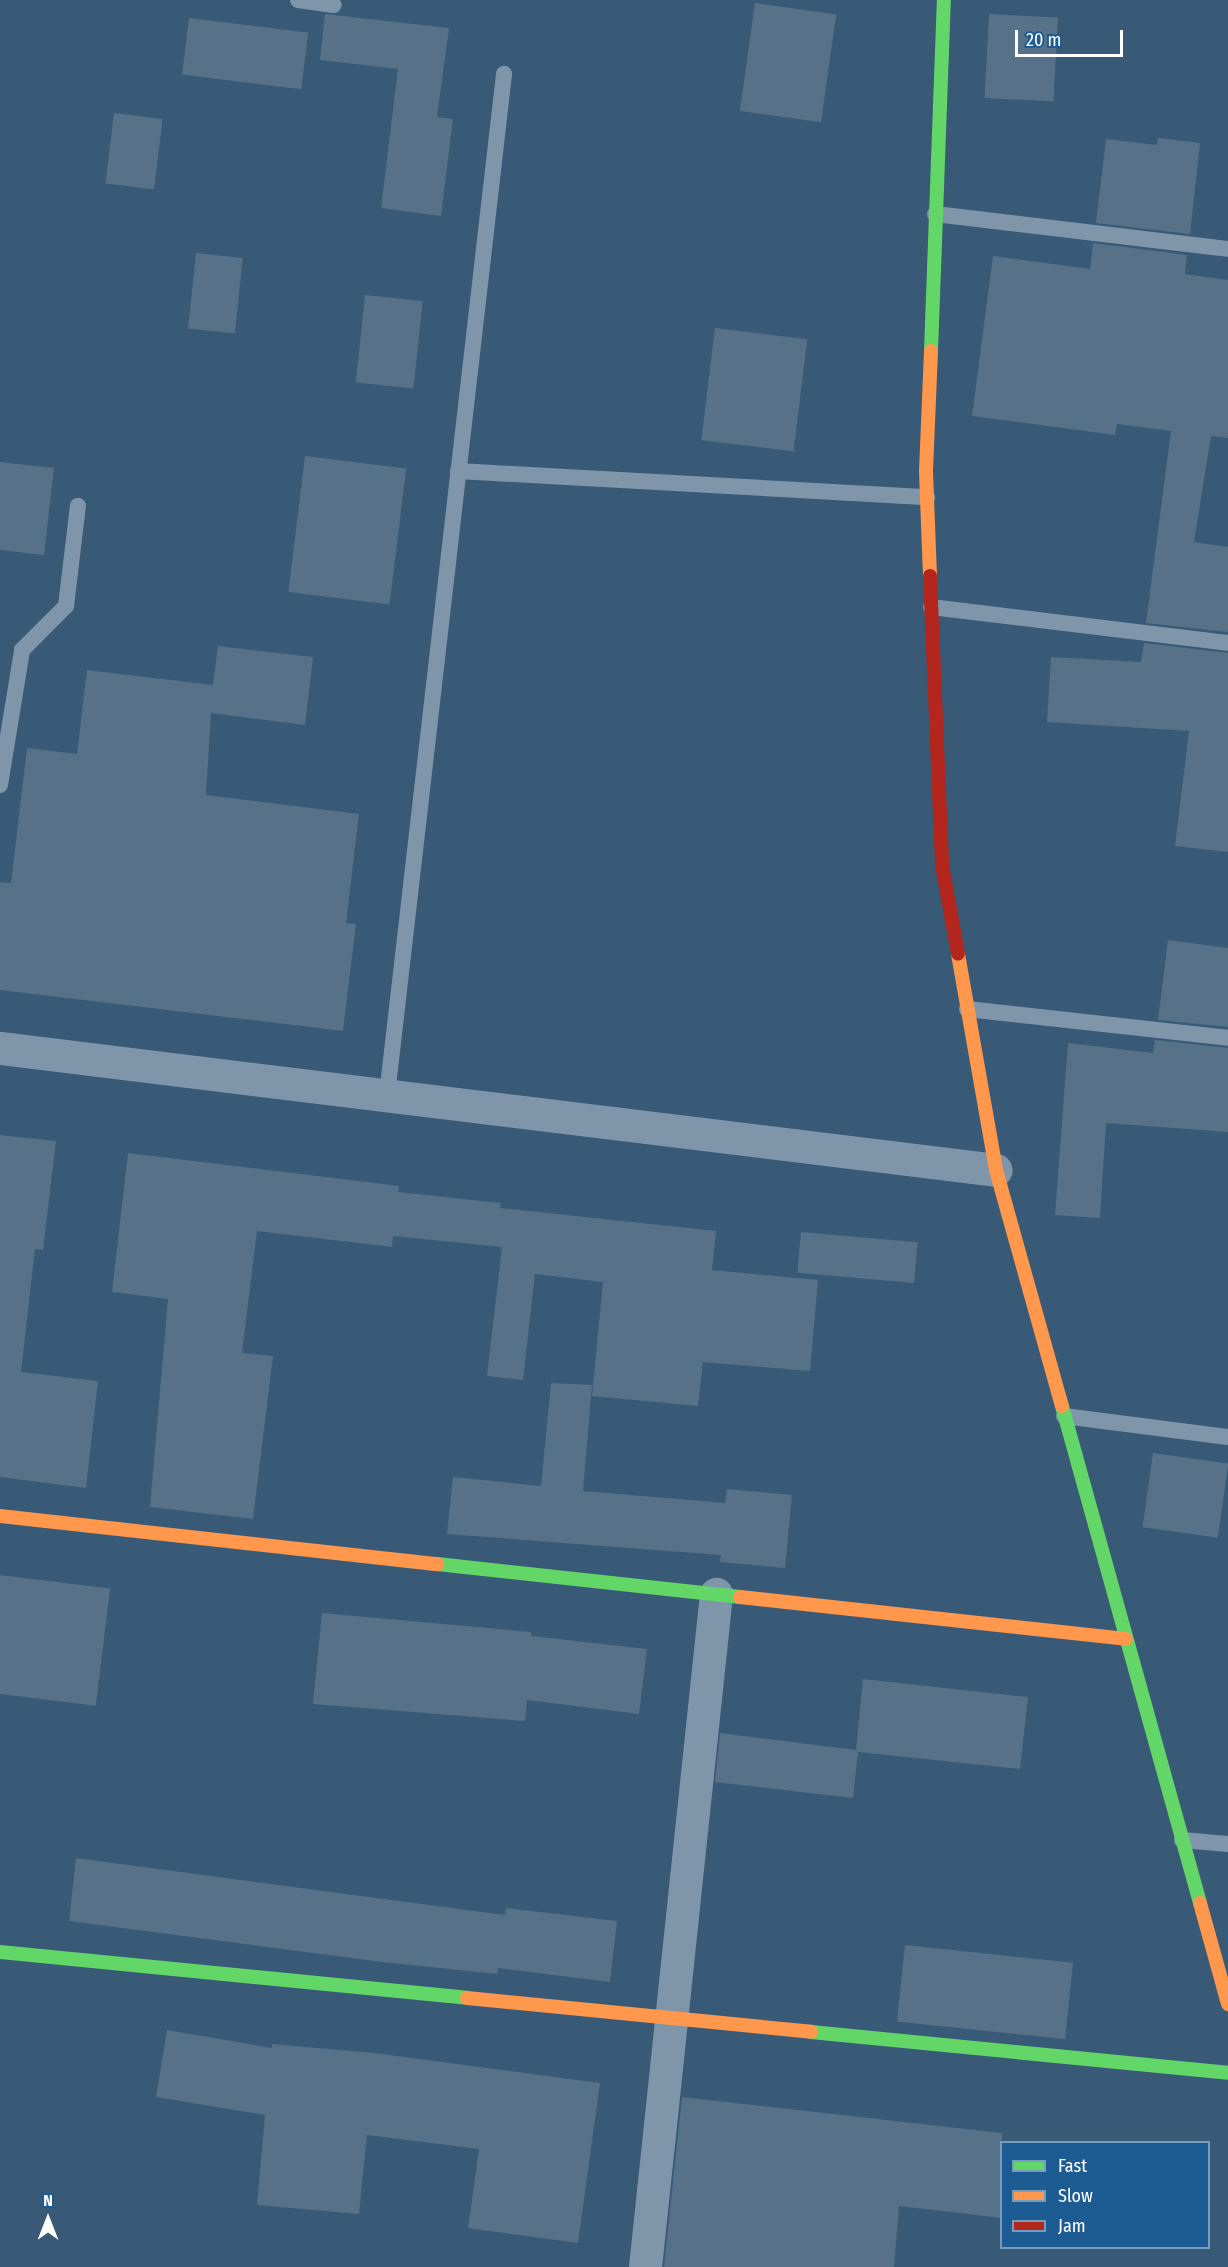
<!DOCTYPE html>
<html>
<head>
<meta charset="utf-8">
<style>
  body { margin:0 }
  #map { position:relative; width:1228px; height:2267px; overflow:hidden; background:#385a77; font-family:"Fira Sans Condensed",sans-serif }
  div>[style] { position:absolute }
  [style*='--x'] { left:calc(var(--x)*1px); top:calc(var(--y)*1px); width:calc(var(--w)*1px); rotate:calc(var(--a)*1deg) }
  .building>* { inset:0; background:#567188; transform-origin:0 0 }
  .lane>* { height:16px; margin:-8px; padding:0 8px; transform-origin:8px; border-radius:8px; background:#7f96aa }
  .street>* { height:33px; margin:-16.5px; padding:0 16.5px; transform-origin:16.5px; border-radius:16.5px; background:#7f96aa }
  .fast>* { height:14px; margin:-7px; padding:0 7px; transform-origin:7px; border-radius:7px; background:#63d668 }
  .slow>* { height:14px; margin:-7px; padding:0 7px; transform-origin:7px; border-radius:7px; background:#ff974d }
  .jam>* { height:14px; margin:-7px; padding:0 7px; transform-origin:7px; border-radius:7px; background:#b3261e }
  span { translate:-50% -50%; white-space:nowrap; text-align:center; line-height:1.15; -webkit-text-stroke:5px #1d5c92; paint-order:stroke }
  .legend { position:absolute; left:1000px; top:2141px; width:210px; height:108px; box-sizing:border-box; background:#1d5c92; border:2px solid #779dbe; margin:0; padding:8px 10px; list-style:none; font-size:18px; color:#fff }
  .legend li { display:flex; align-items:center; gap:12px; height:30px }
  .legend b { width:30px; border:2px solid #779dbe }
  .north { position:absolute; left:18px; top:2189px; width:60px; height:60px; -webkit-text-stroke:4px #1d5c92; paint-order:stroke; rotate:0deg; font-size:16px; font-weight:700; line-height:24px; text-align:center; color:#fff }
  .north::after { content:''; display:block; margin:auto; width:21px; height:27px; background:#fff; clip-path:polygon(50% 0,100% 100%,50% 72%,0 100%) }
  .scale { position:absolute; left:1015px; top:30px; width:108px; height:27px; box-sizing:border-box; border:3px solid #fff; border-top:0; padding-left:8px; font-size:18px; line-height:21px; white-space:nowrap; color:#fff; -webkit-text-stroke:4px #1d5c92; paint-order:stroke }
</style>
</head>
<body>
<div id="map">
  <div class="building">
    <i style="left:755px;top:3px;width:82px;height:109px;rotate:8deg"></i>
    <i style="clip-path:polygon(325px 14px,449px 28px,437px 117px,453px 119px,441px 216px,381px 208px,398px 69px,320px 60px)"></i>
    <i style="left:989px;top:14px;width:69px;height:84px;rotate:3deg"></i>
    <i style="left:189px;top:18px;width:120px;height:57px;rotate:7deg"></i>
    <i style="left:114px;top:113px;width:49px;height:71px;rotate:7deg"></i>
    <i style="clip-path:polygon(1158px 138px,1200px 143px,1190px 234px,1096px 223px,1106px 139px,1157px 145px)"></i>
    <i style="clip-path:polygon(1093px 243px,1187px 255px,1185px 274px,1228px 280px,1228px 438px,1211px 436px,1194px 542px,1228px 547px,1228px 632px,1146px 623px,1171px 431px,1117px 424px,1115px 435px,972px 416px,993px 256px,1090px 269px)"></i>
    <i style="left:196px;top:253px;width:47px;height:76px;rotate:6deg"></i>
    <i style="left:365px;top:295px;width:58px;height:88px;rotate:6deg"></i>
    <i style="left:715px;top:328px;width:93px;height:113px;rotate:7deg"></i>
    <i style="left:305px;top:456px;width:102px;height:137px;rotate:7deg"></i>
    <i style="clip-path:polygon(0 462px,54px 468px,44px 555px,0 550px)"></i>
    <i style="clip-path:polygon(1144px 643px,1228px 653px,1228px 852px,1175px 846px,1189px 731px,1047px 722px,1051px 657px,1141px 662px)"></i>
    <i style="clip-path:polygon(218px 646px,313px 657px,305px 725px,211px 713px,206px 795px,359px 814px,346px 923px,356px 924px,343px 1031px,0 990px,0 882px,11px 883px,27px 748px,77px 754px,87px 670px,213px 685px)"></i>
    <i style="clip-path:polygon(1168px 940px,1228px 948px,1228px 1027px,1158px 1020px)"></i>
    <i style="clip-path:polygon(1155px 1040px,1228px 1048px,1228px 1132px,1106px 1123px,1100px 1218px,1055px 1215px,1068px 1043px,1153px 1053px)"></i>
    <i style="clip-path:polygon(0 1135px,56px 1141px,43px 1250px,35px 1249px,21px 1372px,98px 1381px,86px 1488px,0 1477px)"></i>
    <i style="clip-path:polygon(128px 1153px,399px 1186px,398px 1192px,501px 1203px,500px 1208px,716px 1231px,712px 1270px,818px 1280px,810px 1371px,703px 1362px,698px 1406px,592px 1396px,603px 1282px,535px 1274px,523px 1380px,487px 1376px,502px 1247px,393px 1236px,392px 1247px,257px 1231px,242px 1353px,273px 1356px,253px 1519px,150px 1507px,168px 1299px,112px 1292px)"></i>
    <i style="left:801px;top:1232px;width:117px;height:41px;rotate:5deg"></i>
    <i style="clip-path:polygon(551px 1383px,592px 1385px,583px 1491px,725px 1503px,727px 1489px,792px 1495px,785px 1568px,720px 1562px,721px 1555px,447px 1534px,453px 1477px,541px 1486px)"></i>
    <i style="left:1153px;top:1453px;width:76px;height:75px;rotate:8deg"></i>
    <i style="left:0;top:1575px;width:111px;height:118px;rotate:7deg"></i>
    <i style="clip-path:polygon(322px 1613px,531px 1632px,531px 1636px,647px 1649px,639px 1714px,527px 1700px,525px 1721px,313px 1704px)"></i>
    <i style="clip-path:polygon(863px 1679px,1028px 1697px,1020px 1769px,858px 1752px,853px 1798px,715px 1782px,720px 1733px,856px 1750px)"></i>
    <i style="clip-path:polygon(76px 1858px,505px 1915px,506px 1908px,617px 1921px,610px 1982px,498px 1968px,497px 1974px,382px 1962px,69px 1921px)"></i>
    <i style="left:905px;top:1945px;width:169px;height:77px;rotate:6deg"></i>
    <i style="clip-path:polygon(167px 2030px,272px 2048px,272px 2044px,374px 2053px,600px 2083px,578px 2243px,468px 2228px,479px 2149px,367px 2135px,359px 2214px,257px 2205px,265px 2115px,156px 2097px)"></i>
    <i style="clip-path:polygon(682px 2097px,1002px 2133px,1002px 2218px,899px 2206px,894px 2267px,664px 2267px)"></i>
  </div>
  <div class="lane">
    <i style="--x:298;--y:0;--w:36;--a:8"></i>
    <i style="--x:935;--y:214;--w:295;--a:6.8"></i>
    <i style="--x:458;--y:471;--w:470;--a:3.2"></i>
    <i style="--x:931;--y:607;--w:299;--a:6.9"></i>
    <i style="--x:0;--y:785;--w:137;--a:-80.7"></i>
    <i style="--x:22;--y:650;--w:62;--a:-45"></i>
    <i style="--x:66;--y:606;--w:101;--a:-83.2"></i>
    <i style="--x:967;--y:1009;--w:263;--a:6.3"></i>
    <i style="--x:387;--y:1095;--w:1028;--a:-83.46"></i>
    <i style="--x:1064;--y:1416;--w:165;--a:7.3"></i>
    <i style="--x:1182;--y:1840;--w:46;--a:5"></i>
  </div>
  <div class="street">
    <i style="--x:0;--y:1048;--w:1003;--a:6.98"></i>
    <i style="--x:645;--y:2267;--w:677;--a:-83.98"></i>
  </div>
  <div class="fast">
    <i style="--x:931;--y:351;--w:351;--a:-87.9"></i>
    <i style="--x:1062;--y:1406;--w:516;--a:74.48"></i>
    <i style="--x:437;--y:1564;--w:305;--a:6.2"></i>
    <i style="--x:0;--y:1952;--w:469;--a:5.6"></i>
    <i style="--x:811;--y:2032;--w:419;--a:5.6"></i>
  </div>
  <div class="slow">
    <i style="--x:930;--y:576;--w:105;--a:-92.2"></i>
    <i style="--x:926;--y:471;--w:120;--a:-87.6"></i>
    <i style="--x:958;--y:954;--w:219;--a:80"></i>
    <i style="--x:996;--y:1170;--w:245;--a:74.4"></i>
    <i style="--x:0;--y:1516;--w:440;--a:6.3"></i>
    <i style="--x:740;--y:1597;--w:388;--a:6.2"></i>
    <i style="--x:1200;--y:1903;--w:105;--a:74.5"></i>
    <i style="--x:467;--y:1998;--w:346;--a:5.6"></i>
  </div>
  <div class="jam">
    <i style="--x:930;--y:576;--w:289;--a:87.6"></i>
    <i style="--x:942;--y:865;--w:90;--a:79.8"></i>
  </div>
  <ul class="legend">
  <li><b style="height:8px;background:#63d668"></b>Fast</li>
  <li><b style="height:8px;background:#ff974d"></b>Slow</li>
  <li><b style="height:8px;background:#b3261e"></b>Jam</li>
  </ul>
  <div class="north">N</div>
  <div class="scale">20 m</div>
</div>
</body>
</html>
